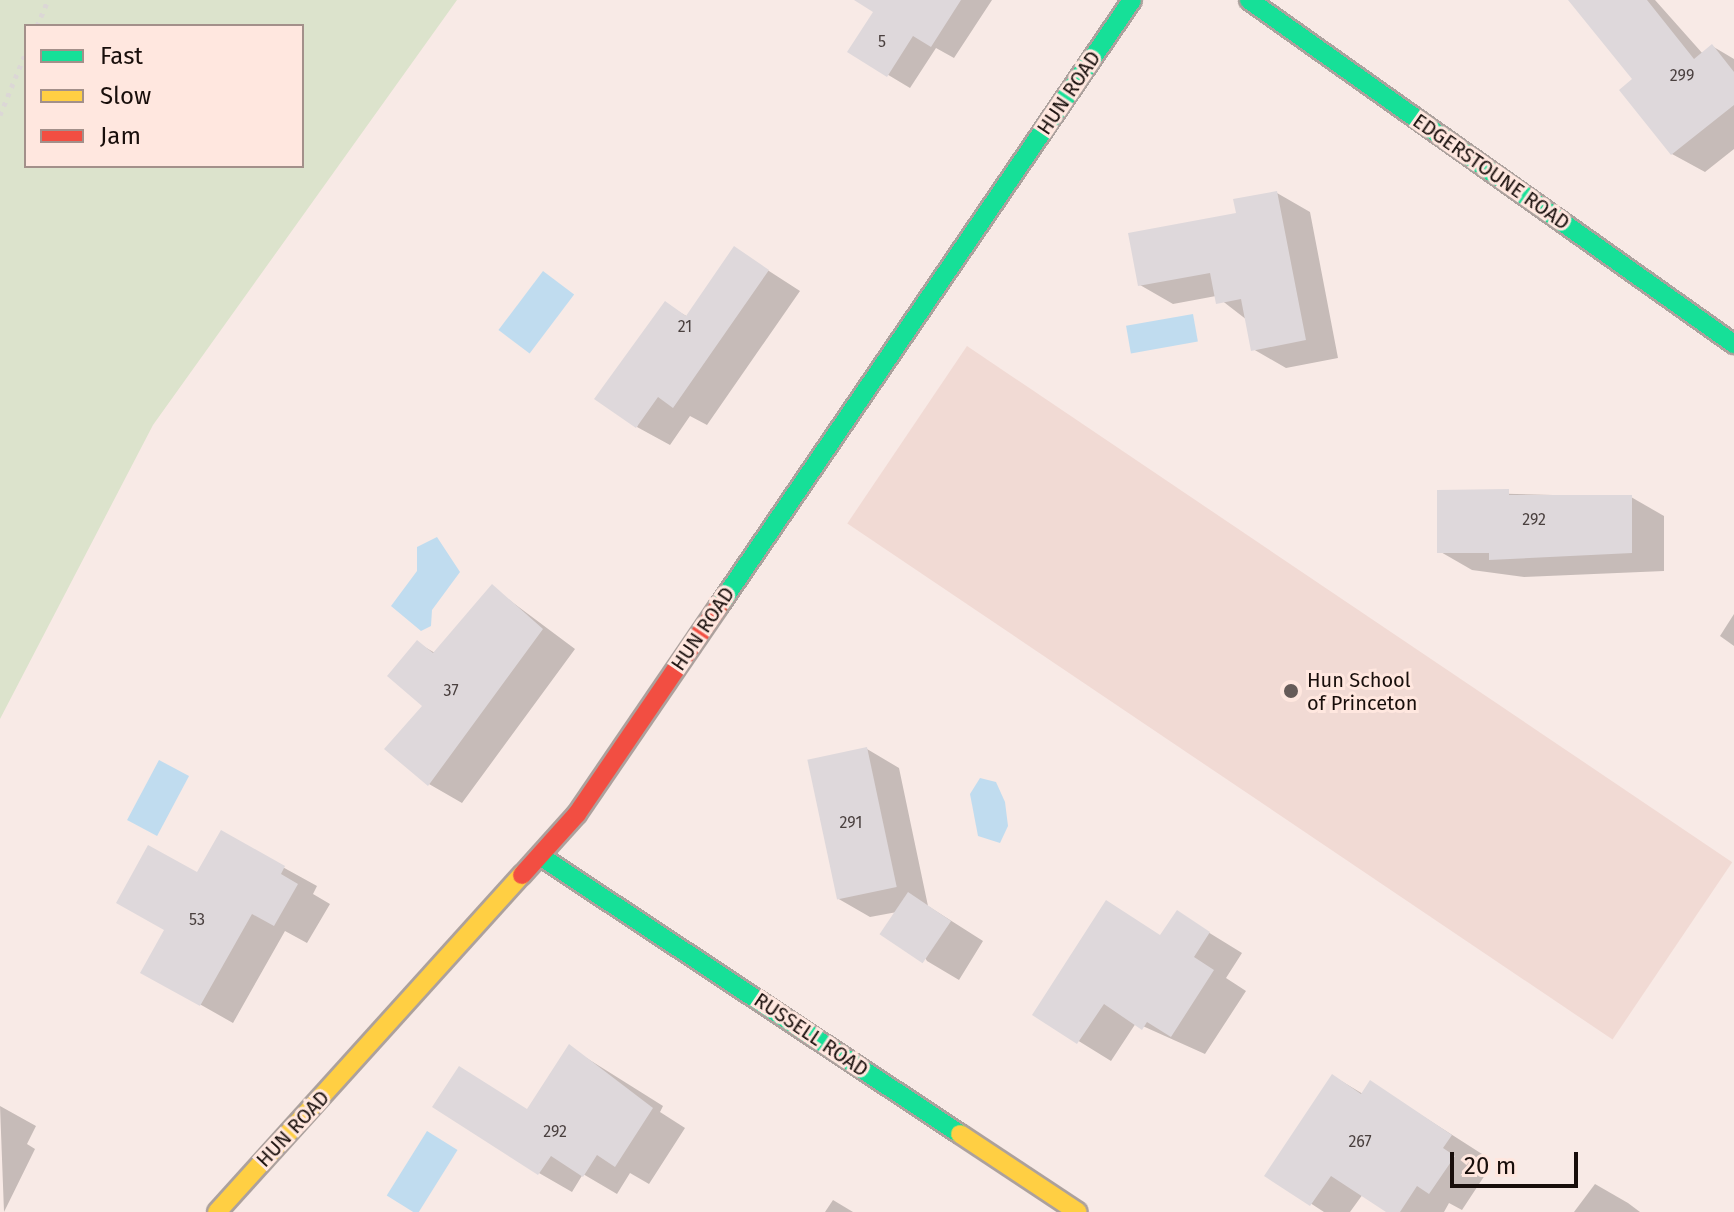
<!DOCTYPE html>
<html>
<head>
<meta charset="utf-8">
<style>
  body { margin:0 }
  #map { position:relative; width:1734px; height:1212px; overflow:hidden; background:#f8eae6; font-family:"Fira Sans",sans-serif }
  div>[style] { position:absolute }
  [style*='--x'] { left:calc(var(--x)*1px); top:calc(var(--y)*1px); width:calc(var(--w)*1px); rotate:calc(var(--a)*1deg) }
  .built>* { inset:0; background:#f1dad4; transform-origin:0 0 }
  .green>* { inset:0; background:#dce3cc }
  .water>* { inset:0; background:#c0dcef; transform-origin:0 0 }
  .shadow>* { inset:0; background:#0003 }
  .building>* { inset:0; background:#ded8db; transform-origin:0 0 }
  .path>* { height:5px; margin-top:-2.5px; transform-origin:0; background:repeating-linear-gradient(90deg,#dcd7d6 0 4px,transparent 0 10px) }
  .roads { filter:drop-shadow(2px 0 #aca19d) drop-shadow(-2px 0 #aca19d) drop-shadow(0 2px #aca19d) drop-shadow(0 -2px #aca19d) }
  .fast>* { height:18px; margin:-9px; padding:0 9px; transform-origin:9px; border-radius:9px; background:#16e098 }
  .slow>* { height:18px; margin:-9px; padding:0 9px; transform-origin:9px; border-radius:9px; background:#ffcf43 }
  .jam>* { height:18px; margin:-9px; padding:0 9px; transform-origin:9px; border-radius:9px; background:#f24e42 }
  .dots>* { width:22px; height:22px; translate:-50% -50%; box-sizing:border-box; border:4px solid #ffe7df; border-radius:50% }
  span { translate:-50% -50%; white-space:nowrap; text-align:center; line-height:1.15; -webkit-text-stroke:6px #ffe7df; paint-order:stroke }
  .number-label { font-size:16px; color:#4a403f }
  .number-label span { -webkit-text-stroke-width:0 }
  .street-label { font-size:20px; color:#180e0b }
  .poi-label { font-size:20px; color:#180e0b }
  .left { translate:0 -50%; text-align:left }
  .legend { position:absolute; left:24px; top:24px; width:280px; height:144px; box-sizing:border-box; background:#ffe7df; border:2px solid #a3908a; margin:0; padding:10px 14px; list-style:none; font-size:24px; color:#180e0b }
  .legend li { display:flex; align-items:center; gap:16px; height:40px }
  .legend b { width:40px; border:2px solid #a3908a }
  .scale { position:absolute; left:1450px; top:1152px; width:128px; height:36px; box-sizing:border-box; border:4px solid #180e0b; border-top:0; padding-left:10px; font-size:24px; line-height:28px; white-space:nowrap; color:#180e0b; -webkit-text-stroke:6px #ffe7df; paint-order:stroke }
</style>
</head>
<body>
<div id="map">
  <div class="built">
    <i style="left:967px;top:346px;width:923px;height:214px;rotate:34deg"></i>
  </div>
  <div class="green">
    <i style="clip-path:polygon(evenodd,0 0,457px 0,153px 425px,0 719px,0 0,26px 26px,302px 26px,302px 166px,26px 166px,26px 26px)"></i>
  </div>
  <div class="water">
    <i style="left:543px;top:271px;width:39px;height:74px;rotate:37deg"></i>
    <i style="left:1193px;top:314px;width:28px;height:68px;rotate:80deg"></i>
    <i style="clip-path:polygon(437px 537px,460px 572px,432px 610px,431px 626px,421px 631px,391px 606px,417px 571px,417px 547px)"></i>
    <i style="left:159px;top:760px;width:34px;height:68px;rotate:28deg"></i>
    <i style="clip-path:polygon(980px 778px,996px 782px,1005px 802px,1008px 826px,1000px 843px,978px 836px,970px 794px)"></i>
    <i style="left:427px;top:1131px;width:36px;height:76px;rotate:32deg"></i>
  </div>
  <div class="shadow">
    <i style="clip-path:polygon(883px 0,992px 0,954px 58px,936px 48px,910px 88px,850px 52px)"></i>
    <i style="clip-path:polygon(1581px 0,1655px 0,1703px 54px,1712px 46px,1734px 59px,1734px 149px,1705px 172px,1672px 154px,1635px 80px)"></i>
    <i style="clip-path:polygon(1277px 193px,1310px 212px,1338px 358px,1286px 368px,1253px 349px,1247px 320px,1216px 296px,1173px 304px,1140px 285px)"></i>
    <i style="clip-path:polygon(735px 249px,800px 291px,707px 425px,690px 416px,670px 445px,637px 427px,666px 304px,688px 317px)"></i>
    <i style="clip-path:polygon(1439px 492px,1631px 497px,1664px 516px,1664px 571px,1524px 577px,1472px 570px,1439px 551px)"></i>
    <i style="clip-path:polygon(492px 587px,575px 649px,462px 803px,429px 784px,418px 643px,435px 653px)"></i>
    <i style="clip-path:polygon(1734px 614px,1734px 646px,1720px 636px)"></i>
    <i style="clip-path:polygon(867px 749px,899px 768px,928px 906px,983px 941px,959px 980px,927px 961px,897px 912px,870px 917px,837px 898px)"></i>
    <i style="clip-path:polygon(221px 833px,317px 886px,313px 894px,330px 904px,307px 943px,285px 931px,233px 1023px,143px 972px)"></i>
    <i style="clip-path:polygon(1177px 913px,1242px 953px,1226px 978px,1246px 991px,1205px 1054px,1136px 1023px,1111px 1061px,1035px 1014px,1162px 936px)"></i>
    <i style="clip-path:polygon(569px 1047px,663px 1106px,660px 1112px,685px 1128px,649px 1184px,630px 1173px,617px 1194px,583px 1174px,572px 1192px,539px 1173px,528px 1110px)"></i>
    <i style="clip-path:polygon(1333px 1076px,1363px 1094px,1371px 1083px,1482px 1154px,1473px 1168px,1485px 1175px,1462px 1210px,1449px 1203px,1444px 1212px,1389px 1212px,1363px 1194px,1350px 1212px,1324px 1212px,1267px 1175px)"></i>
    <i style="clip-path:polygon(0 1106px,36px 1126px,27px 1144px,35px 1149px,4px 1212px)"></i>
    <i style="clip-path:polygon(1595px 1184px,1628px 1203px,1640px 1212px,1574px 1212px)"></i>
    <i style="clip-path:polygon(833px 1200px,853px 1212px,825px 1212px)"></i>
  </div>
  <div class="building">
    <i style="clip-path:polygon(854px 0,961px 0,931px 47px,913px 36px,887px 77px,847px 52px,873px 12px)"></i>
    <i style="clip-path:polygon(1568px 0,1647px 0,1694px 59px,1712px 44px,1734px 72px,1734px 105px,1671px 155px,1619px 90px,1632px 79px)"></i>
    <i style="clip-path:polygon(1277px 191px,1306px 340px,1251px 351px,1241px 299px,1216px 304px,1210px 273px,1138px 286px,1128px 233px,1236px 213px,1233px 199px)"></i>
    <i style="clip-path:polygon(734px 246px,769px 270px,673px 408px,658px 397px,636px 428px,594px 399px,665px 301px,686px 316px)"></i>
    <i style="clip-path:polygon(1509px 489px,1509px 495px,1632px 495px,1632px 553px,1489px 560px,1489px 553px,1437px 553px,1437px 490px)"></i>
    <i style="clip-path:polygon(492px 584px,543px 629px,428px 786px,384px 749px,422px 706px,387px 676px,417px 640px,433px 653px)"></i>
    <i style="left:867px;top:747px;width:143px;height:61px;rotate:78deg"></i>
    <i style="clip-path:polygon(221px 830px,285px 866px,281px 874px,298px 884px,274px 926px,252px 914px,200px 1006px,140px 973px,164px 930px,116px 903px,148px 845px,197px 872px)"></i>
    <i style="left:908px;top:892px;width:52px;height:51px;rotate:34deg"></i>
    <i style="clip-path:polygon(1106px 900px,1160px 935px,1177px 910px,1210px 932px,1194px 957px,1214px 970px,1171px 1037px,1147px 1022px,1142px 1030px,1104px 1004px,1077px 1044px,1032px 1015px)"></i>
    <i style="clip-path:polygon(569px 1044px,653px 1108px,615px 1167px,597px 1155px,583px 1177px,551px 1156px,538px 1175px,432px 1107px,459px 1066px,527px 1109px)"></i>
    <i style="clip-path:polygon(1332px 1074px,1361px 1094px,1370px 1080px,1452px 1135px,1443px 1148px,1455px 1156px,1429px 1194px,1417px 1186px,1400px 1212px,1386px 1212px,1331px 1176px,1310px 1206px,1264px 1176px)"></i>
  </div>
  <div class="path">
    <i style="--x:37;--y:26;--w:28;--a:-67"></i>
    <i style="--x:0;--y:115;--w:68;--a:-67.6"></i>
  </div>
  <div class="roads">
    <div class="fast">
      <i style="--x:1249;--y:0;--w:595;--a:35.35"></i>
      <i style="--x:719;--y:606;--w:733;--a:-55.72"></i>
      <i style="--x:543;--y:858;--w:500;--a:33.5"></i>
    </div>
    <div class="slow">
      <i style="--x:960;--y:1134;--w:141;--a:33.5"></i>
      <i style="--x:217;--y:1212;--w:455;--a:-47.9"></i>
    </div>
    <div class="jam">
      <i style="--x:522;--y:875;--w:82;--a:-48"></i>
      <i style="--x:577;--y:814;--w:252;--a:-55.7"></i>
    </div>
  </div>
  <div class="dots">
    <i style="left:1291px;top:691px;background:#665b58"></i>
  </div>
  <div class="number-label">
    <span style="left:882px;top:42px">5</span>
    <span style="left:1682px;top:76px">299</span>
    <span style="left:685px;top:327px">21</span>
    <span style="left:1534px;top:520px">292</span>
    <span style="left:451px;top:691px">37</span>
    <span style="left:851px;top:823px">291</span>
    <span style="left:197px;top:920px">53</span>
    <span style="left:555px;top:1132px">292</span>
    <span style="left:1360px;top:1142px">267</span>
  </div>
  <div class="street-label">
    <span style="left:1069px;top:93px;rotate:-56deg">HUN ROAD</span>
    <span style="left:1491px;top:172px;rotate:35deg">EDGERSTOUNE ROAD</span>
    <span style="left:703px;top:629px;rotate:-56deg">HUN ROAD</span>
    <span style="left:811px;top:1035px;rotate:34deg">RUSSELL ROAD</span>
    <span style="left:293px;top:1129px;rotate:-47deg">HUN ROAD</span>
  </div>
  <div class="poi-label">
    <span class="left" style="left:1307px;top:692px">Hun School<br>of Princeton</span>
  </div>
  <ul class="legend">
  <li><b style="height:10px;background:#16e098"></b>Fast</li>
  <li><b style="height:10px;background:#ffcf43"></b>Slow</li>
  <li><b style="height:10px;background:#f24e42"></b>Jam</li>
  </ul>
  <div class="scale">20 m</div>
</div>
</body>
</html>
